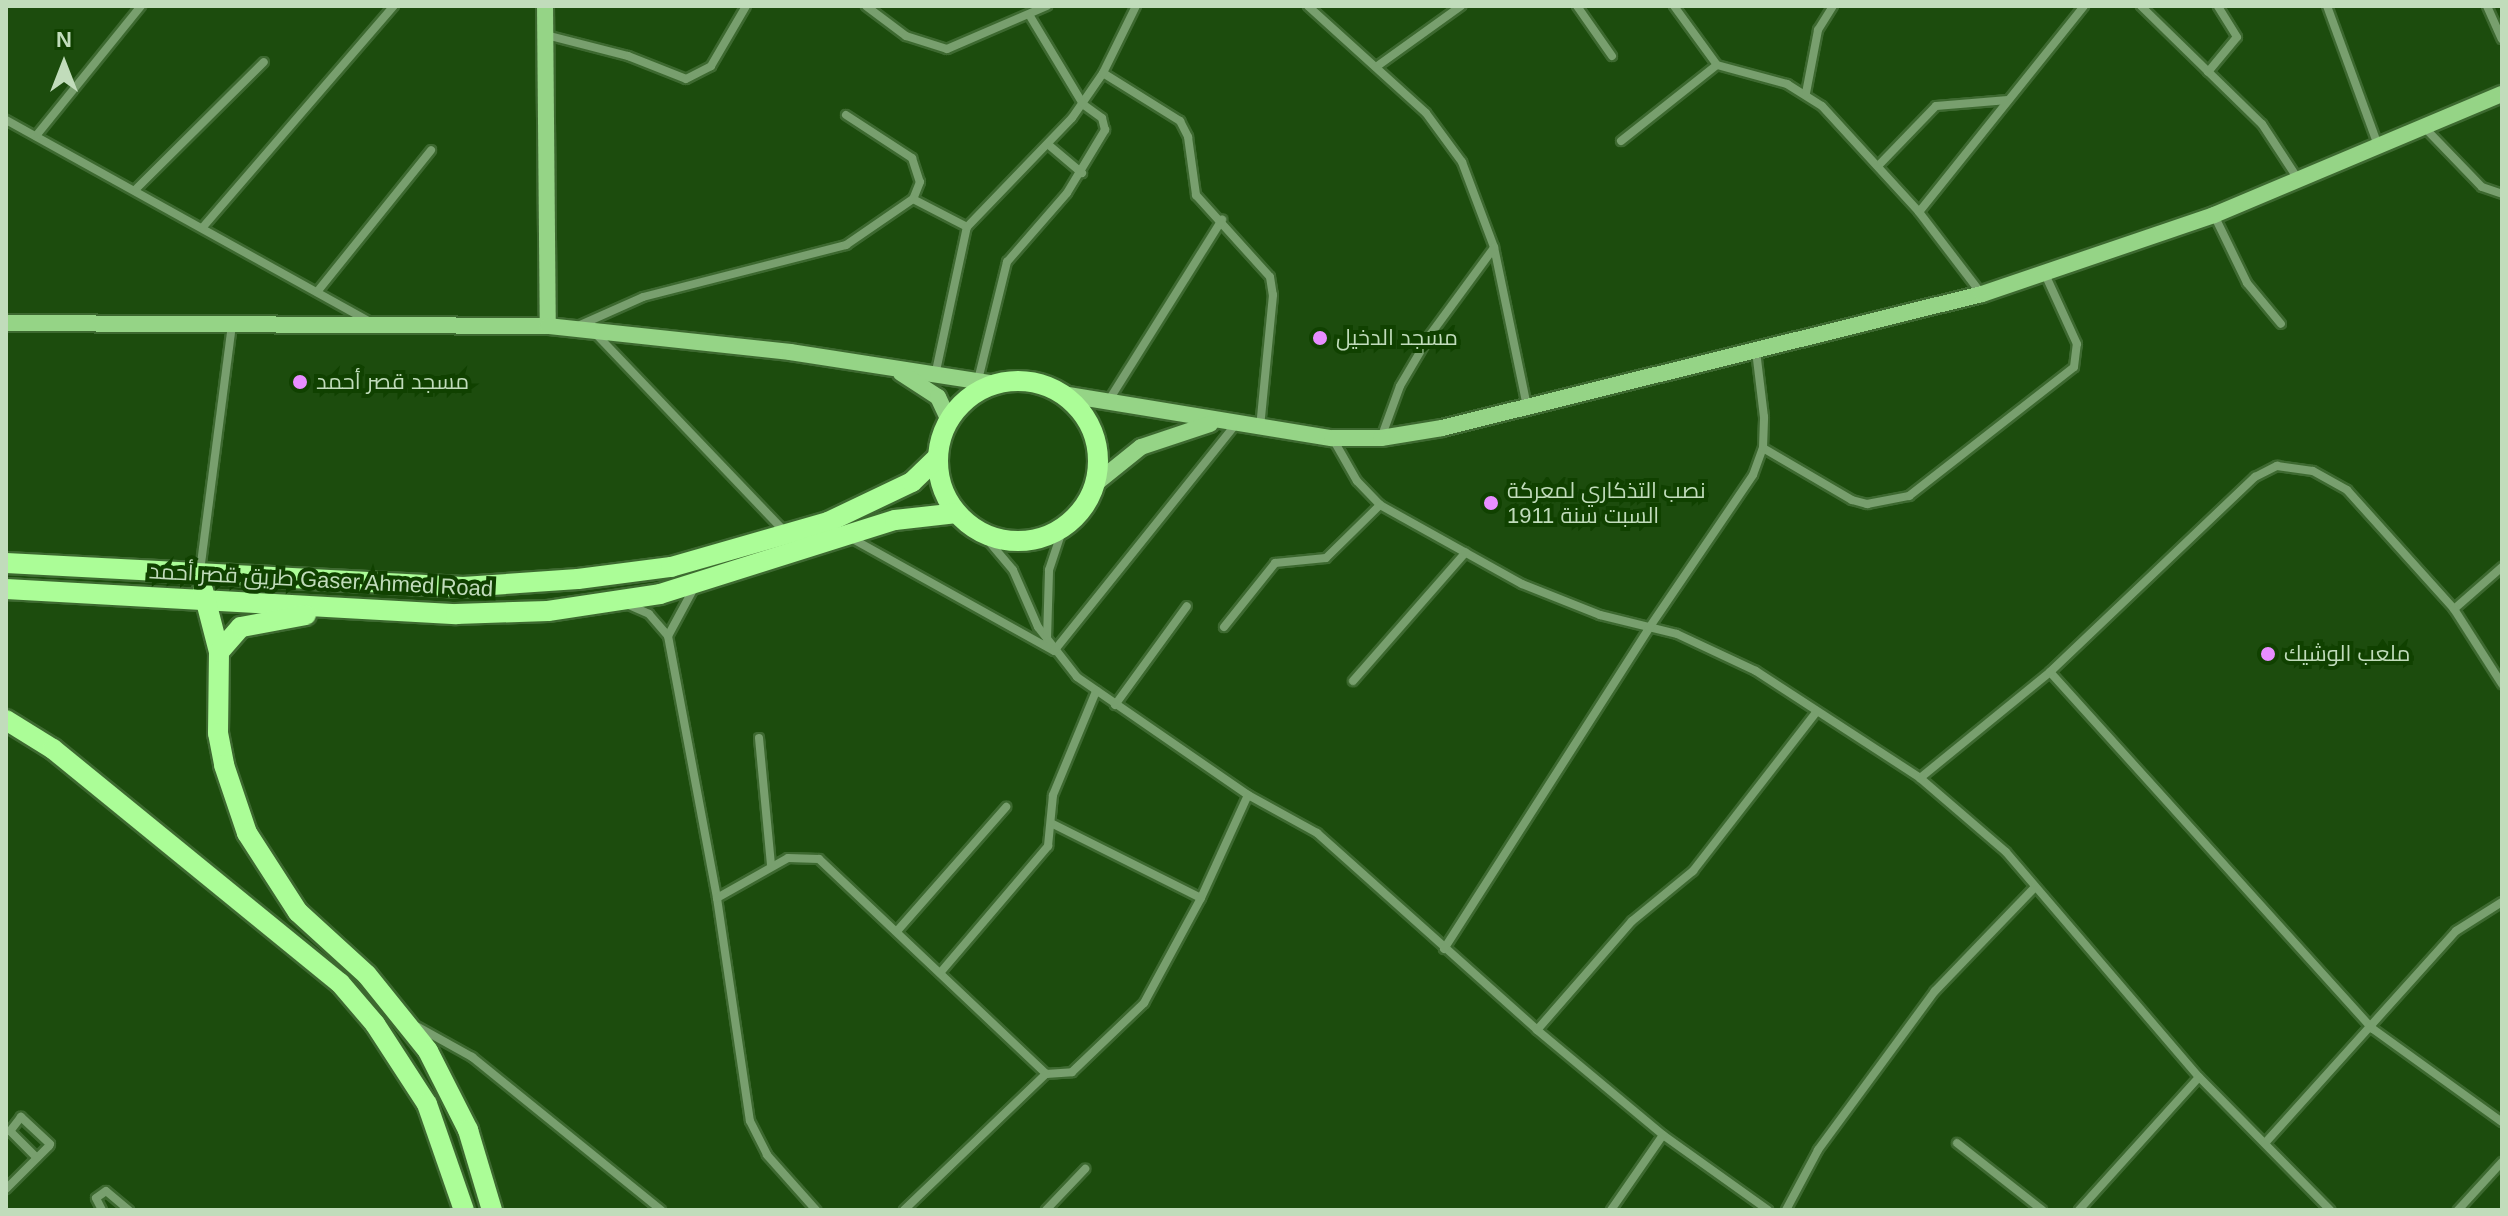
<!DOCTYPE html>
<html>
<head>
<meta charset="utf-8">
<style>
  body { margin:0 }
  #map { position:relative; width:2508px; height:1216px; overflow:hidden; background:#1c4c0d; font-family:Helvetica,Cairo,sans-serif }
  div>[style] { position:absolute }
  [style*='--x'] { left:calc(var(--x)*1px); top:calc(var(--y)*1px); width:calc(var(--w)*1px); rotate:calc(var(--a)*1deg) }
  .roads { filter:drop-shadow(2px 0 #3d6930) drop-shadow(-2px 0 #3d6930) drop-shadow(0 2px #3d6930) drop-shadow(0 -2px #3d6930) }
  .street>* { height:8px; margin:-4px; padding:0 4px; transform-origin:4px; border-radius:4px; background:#789f6e }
  .secondary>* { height:16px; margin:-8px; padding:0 8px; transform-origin:8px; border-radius:8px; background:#95d486 }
  .primary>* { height:20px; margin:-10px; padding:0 10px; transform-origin:10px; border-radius:10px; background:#abfd97 }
  .primary>.ring { margin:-10px; padding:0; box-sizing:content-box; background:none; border:20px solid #abfd97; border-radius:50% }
  .dots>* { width:22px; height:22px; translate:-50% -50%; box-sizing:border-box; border:4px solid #104100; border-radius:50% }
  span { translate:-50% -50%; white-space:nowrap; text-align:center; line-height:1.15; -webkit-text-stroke:8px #104100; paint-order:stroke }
  .poi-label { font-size:22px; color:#c1dcbb }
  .left { translate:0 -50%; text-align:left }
  .street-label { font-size:22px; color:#c1dcbb }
  .frame { position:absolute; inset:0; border:8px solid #c1dcbb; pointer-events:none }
  .north { position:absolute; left:24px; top:24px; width:80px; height:80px; -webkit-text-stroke:6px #104100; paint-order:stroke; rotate:0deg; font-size:22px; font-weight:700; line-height:32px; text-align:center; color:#c1dcbb }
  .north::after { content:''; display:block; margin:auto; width:28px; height:36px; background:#c1dcbb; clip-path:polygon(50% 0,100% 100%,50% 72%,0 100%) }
</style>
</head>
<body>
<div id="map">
  <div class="roads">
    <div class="street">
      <i style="--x:866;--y:6;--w:50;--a:36.9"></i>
      <i style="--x:906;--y:36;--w:43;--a:17.6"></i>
      <i style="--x:947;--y:49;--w:109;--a:-23.3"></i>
      <i style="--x:1308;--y:6;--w:159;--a:42.2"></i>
      <i style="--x:1426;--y:113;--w:61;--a:53.7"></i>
      <i style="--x:1462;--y:162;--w:91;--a:69.4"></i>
      <i style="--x:1494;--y:247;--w:163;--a:78.3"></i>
      <i style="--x:1577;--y:6;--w:61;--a:55"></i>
      <i style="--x:1674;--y:6;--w:73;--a:53.9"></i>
      <i style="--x:1717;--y:65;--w:73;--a:15.2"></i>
      <i style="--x:1787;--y:84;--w:41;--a:32.2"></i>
      <i style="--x:1822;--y:106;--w:144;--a:47.5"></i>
      <i style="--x:1919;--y:212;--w:102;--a:52.6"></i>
      <i style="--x:2141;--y:6;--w:169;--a:44.3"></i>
      <i style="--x:2262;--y:124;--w:66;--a:56.8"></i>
      <i style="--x:2327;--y:6;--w:148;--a:69.9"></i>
      <i style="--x:2487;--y:6;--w:36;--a:66"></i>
      <i style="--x:546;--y:35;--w:85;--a:14.4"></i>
      <i style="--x:628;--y:56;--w:62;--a:21.6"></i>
      <i style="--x:686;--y:79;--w:28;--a:-27"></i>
      <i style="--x:711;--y:66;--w:69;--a:-59.7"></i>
      <i style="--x:1376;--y:67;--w:105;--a:-35.7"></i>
      <i style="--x:2208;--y:72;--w:45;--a:-50.4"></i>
      <i style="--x:2237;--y:37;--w:36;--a:-122"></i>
      <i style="--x:1103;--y:73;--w:91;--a:31.9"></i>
      <i style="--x:1180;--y:121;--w:18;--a:63"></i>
      <i style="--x:1188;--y:137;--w:59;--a:82.1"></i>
      <i style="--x:1196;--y:195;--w:110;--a:47.9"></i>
      <i style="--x:1270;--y:277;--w:18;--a:81"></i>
      <i style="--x:1273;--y:295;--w:134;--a:95.6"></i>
      <i style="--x:1806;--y:93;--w:64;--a:-79.2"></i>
      <i style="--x:1818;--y:30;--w:28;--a:-58"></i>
      <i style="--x:846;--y:115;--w:79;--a:33.1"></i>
      <i style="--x:912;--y:158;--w:25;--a:72"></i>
      <i style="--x:920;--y:182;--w:18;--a:112"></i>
      <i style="--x:6;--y:120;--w:415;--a:29"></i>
      <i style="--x:2424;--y:127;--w:83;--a:46"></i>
      <i style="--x:2482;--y:187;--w:21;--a:19"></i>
      <i style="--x:36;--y:136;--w:167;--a:-51.1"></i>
      <i style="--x:1621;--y:141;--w:122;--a:-38.4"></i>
      <i style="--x:1050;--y:146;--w:42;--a:40.2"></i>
      <i style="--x:1878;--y:166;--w:83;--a:-46"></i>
      <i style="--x:1936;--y:106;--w:72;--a:-4.8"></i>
      <i style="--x:136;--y:189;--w:180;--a:-44.8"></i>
      <i style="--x:1919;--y:212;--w:264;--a:-51.3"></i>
      <i style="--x:2214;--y:215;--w:76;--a:64.1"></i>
      <i style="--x:2247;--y:283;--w:53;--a:50.3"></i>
      <i style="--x:203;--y:227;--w:292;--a:-49.2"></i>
      <i style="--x:317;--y:292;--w:182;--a:-51.2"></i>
      <i style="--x:578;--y:326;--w:71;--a:-24"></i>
      <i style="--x:643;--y:297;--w:210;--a:-14.4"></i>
      <i style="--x:846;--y:245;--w:81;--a:-34.5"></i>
      <i style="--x:913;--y:199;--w:61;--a:27.4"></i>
      <i style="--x:593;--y:331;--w:278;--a:46.3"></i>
      <i style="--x:936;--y:371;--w:147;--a:-77.9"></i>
      <i style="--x:967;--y:227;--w:151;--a:-46.1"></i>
      <i style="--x:1072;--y:118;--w:55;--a:-55.4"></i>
      <i style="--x:1103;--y:73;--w:75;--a:-63.8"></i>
      <i style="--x:978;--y:380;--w:122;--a:-76.2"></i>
      <i style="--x:1007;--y:262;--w:91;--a:-49"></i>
      <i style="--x:1067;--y:193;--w:74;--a:-58.9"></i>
      <i style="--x:1105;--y:130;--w:12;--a:-104"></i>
      <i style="--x:1102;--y:118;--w:24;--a:-144"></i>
      <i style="--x:1083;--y:104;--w:103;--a:-121.1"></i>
      <i style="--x:1109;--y:400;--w:213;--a:-57.9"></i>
      <i style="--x:1381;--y:438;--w:55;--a:-69.9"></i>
      <i style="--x:1400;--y:386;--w:59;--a:-59.5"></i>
      <i style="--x:1430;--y:335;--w:108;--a:-53.7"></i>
      <i style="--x:1333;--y:439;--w:48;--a:60.3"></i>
      <i style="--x:1357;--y:481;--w:33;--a:46"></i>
      <i style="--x:1380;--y:505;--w:162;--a:29.1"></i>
      <i style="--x:1522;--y:584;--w:84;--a:21.7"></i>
      <i style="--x:1600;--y:615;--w:79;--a:13.9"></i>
      <i style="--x:1677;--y:634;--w:87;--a:25.1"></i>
      <i style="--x:1756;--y:671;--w:196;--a:33.1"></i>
      <i style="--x:1920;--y:778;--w:113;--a:40.7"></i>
      <i style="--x:2006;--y:852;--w:296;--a:49.4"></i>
      <i style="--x:2199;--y:1077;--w:187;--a:45.4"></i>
      <i style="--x:1763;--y:448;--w:103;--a:30.3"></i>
      <i style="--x:1852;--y:500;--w:16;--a:15"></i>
      <i style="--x:1867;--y:504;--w:43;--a:-10.8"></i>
      <i style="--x:1909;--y:496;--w:209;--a:-38"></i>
      <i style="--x:2074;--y:367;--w:23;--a:-83"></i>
      <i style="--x:2077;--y:344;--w:77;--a:-114.6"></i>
      <i style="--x:980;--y:531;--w:51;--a:49.8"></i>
      <i style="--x:1013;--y:570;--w:62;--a:66.3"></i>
      <i style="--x:1038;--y:627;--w:63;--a:52"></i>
      <i style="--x:1077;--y:677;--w:208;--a:34.6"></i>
      <i style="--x:1248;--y:795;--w:79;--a:28.8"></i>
      <i style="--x:1317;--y:833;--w:295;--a:41.8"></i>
      <i style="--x:1537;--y:1030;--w:164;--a:39.8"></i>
      <i style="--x:1663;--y:1135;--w:129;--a:35.5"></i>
      <i style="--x:851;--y:538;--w:232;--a:29.1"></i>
      <i style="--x:1054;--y:651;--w:291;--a:-51.3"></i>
      <i style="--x:200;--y:571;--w:247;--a:-82.6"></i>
      <i style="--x:629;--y:605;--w:22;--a:24"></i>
      <i style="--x:649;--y:614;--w:29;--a:49"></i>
      <i style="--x:668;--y:636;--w:267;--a:79.4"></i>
      <i style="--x:717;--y:898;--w:225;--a:81.6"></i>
      <i style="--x:750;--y:1121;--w:38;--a:63"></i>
      <i style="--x:767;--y:1155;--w:74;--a:48.3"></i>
      <i style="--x:2454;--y:609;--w:64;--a:-41.2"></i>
      <i style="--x:1224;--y:627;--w:82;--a:-51.4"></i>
      <i style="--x:1275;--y:563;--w:51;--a:-5.6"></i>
      <i style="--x:1326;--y:558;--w:76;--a:-44.5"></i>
      <i style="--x:668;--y:636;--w:55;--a:-61.6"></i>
      <i style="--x:1047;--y:639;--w:69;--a:-88.3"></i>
      <i style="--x:1049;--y:570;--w:44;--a:-71.6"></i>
      <i style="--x:2050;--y:672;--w:481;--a:47.9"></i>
      <i style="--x:2373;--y:1029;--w:159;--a:35.8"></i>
      <i style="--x:1353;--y:681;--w:171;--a:-48.8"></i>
      <i style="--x:1115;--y:705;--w:122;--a:-54"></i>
      <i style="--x:759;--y:738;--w:128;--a:84.6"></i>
      <i style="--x:1920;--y:778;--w:168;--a:-39.2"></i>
      <i style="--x:2050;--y:672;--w:283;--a:-43.6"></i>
      <i style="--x:2255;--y:477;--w:25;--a:-27"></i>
      <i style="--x:2277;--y:466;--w:36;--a:8"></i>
      <i style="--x:2313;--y:471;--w:39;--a:29"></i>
      <i style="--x:2347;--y:490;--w:160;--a:48"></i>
      <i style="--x:2454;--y:609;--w:89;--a:57.4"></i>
      <i style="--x:1053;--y:824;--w:165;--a:26.6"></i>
      <i style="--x:717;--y:898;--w:81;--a:-29.4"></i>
      <i style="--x:788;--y:858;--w:31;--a:2"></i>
      <i style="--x:819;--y:859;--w:313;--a:43.4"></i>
      <i style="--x:1046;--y:1074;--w:26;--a:-4"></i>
      <i style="--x:1072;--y:1072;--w:100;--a:-43.8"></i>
      <i style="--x:1144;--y:1003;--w:119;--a:-61.5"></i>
      <i style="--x:1201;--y:898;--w:113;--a:-65.5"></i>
      <i style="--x:898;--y:930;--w:164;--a:-48.7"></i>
      <i style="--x:1444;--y:949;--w:381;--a:-57.4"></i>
      <i style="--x:1649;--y:628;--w:185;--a:-55.8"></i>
      <i style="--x:1753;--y:475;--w:29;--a:-70"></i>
      <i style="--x:1763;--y:448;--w:31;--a:-88"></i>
      <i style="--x:1764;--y:417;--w:66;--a:-96.9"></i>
      <i style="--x:940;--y:973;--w:167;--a:-49.6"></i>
      <i style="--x:1048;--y:846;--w:51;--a:-84.4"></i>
      <i style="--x:1053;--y:795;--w:113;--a:-67.5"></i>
      <i style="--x:418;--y:1027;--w:62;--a:29.1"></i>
      <i style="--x:472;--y:1057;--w:243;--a:39"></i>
      <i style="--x:1537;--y:1030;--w:145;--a:-48.9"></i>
      <i style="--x:1632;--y:921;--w:79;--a:-39.3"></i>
      <i style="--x:1693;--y:871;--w:202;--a:-52.2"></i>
      <i style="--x:2266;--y:1142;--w:284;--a:-48"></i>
      <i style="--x:2456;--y:931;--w:54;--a:-32.2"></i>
      <i style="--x:1957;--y:1143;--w:108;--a:38.2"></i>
      <i style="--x:6;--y:1189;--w:61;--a:-45"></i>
      <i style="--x:49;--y:1146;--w:2;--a:-63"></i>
      <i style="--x:50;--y:1144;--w:40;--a:-137"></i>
      <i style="--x:21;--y:1117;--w:18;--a:128"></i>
      <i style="--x:10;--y:1131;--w:38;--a:45"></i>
      <i style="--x:102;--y:1210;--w:13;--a:-117"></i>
      <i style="--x:96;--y:1198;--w:12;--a:-35"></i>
      <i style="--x:106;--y:1191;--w:30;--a:40"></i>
      <i style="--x:904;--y:1210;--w:197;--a:-43.8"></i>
      <i style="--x:1046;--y:1210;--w:57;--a:-46.4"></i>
      <i style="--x:1611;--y:1210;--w:91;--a:-55.3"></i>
      <i style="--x:1786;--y:1210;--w:68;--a:-61.9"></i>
      <i style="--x:1818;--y:1150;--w:197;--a:-53.7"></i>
      <i style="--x:1935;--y:991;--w:144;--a:-46.1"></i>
      <i style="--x:2079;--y:1210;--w:179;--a:-47.9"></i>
      <i style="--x:2458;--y:1210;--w:65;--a:-47.5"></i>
    </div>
    <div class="secondary">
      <i style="--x:545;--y:6;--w:320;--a:89.5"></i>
      <i style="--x:6;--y:323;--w:542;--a:0.32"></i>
      <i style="--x:548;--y:326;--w:243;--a:6.1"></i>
      <i style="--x:790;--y:352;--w:208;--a:8.8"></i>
      <i style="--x:901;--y:373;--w:44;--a:33"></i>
      <i style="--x:938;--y:397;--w:26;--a:65"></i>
      <i style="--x:1062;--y:394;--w:274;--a:9.3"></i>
      <i style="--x:1332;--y:438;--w:49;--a:0"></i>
      <i style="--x:1381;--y:438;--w:62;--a:-9.3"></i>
      <i style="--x:1442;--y:428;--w:556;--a:-13.94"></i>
      <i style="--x:1982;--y:294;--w:245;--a:-18.8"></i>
      <i style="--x:2214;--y:215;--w:312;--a:-22.8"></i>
      <i style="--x:1095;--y:484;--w:59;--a:-38.8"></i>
      <i style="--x:1141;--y:447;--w:73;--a:-18.4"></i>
    </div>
    <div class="primary">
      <i class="ring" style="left:938px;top:381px;width:140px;height:140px"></i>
      <i style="--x:6;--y:563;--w:458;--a:3"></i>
      <i style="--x:463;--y:587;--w:115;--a:-4"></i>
      <i style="--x:578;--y:579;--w:94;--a:-7.4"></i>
      <i style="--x:671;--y:567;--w:163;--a:-16"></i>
      <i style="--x:828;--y:522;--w:93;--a:-25.5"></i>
      <i style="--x:912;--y:482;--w:36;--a:-44"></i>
      <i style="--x:6;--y:589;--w:451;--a:3.2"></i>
      <i style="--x:456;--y:614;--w:92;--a:-1.9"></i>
      <i style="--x:548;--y:611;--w:113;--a:-8.6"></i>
      <i style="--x:660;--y:594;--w:246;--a:-17.5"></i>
      <i style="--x:895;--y:520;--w:62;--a:-6.4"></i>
      <i style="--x:203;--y:590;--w:64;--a:75.5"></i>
      <i style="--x:219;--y:652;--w:81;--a:90.7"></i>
      <i style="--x:218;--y:733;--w:33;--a:79"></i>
      <i style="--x:224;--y:765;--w:72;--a:71.3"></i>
      <i style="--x:247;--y:833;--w:94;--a:57.2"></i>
      <i style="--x:298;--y:912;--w:93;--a:42.4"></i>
      <i style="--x:367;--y:975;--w:97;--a:51.2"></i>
      <i style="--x:428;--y:1051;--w:89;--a:63.1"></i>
      <i style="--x:468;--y:1130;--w:84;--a:73.3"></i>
      <i style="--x:219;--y:652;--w:33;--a:-49"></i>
      <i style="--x:241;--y:627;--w:66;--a:-10.5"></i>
      <i style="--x:6;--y:720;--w:55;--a:31.7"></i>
      <i style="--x:53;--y:749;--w:370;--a:39.2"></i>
      <i style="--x:340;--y:983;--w:54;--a:49.5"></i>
      <i style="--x:375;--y:1024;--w:95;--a:57"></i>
      <i style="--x:427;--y:1104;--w:112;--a:70.8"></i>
    </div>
  </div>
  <div class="dots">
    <i style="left:1320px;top:338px;background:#e88eff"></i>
    <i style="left:300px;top:382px;background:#e88eff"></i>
    <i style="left:1491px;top:503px;background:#e88eff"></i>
    <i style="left:2268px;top:654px;background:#e88eff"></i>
  </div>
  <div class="poi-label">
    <span class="left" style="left:1336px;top:338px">مسجد الدخيل</span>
    <span class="left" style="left:316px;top:382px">مسجد قصر أحمد</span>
    <span class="left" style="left:1507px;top:503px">نصب التذكاري لمعركة<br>السبت سنة 1911</span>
    <span class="left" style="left:2284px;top:654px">ملعب الوشيك</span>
  </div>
  <div class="street-label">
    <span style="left:321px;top:580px;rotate:3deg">طريق قصر أحمد Gaser Ahmed Road</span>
  </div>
  <div class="frame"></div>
  <div class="north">N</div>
</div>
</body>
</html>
